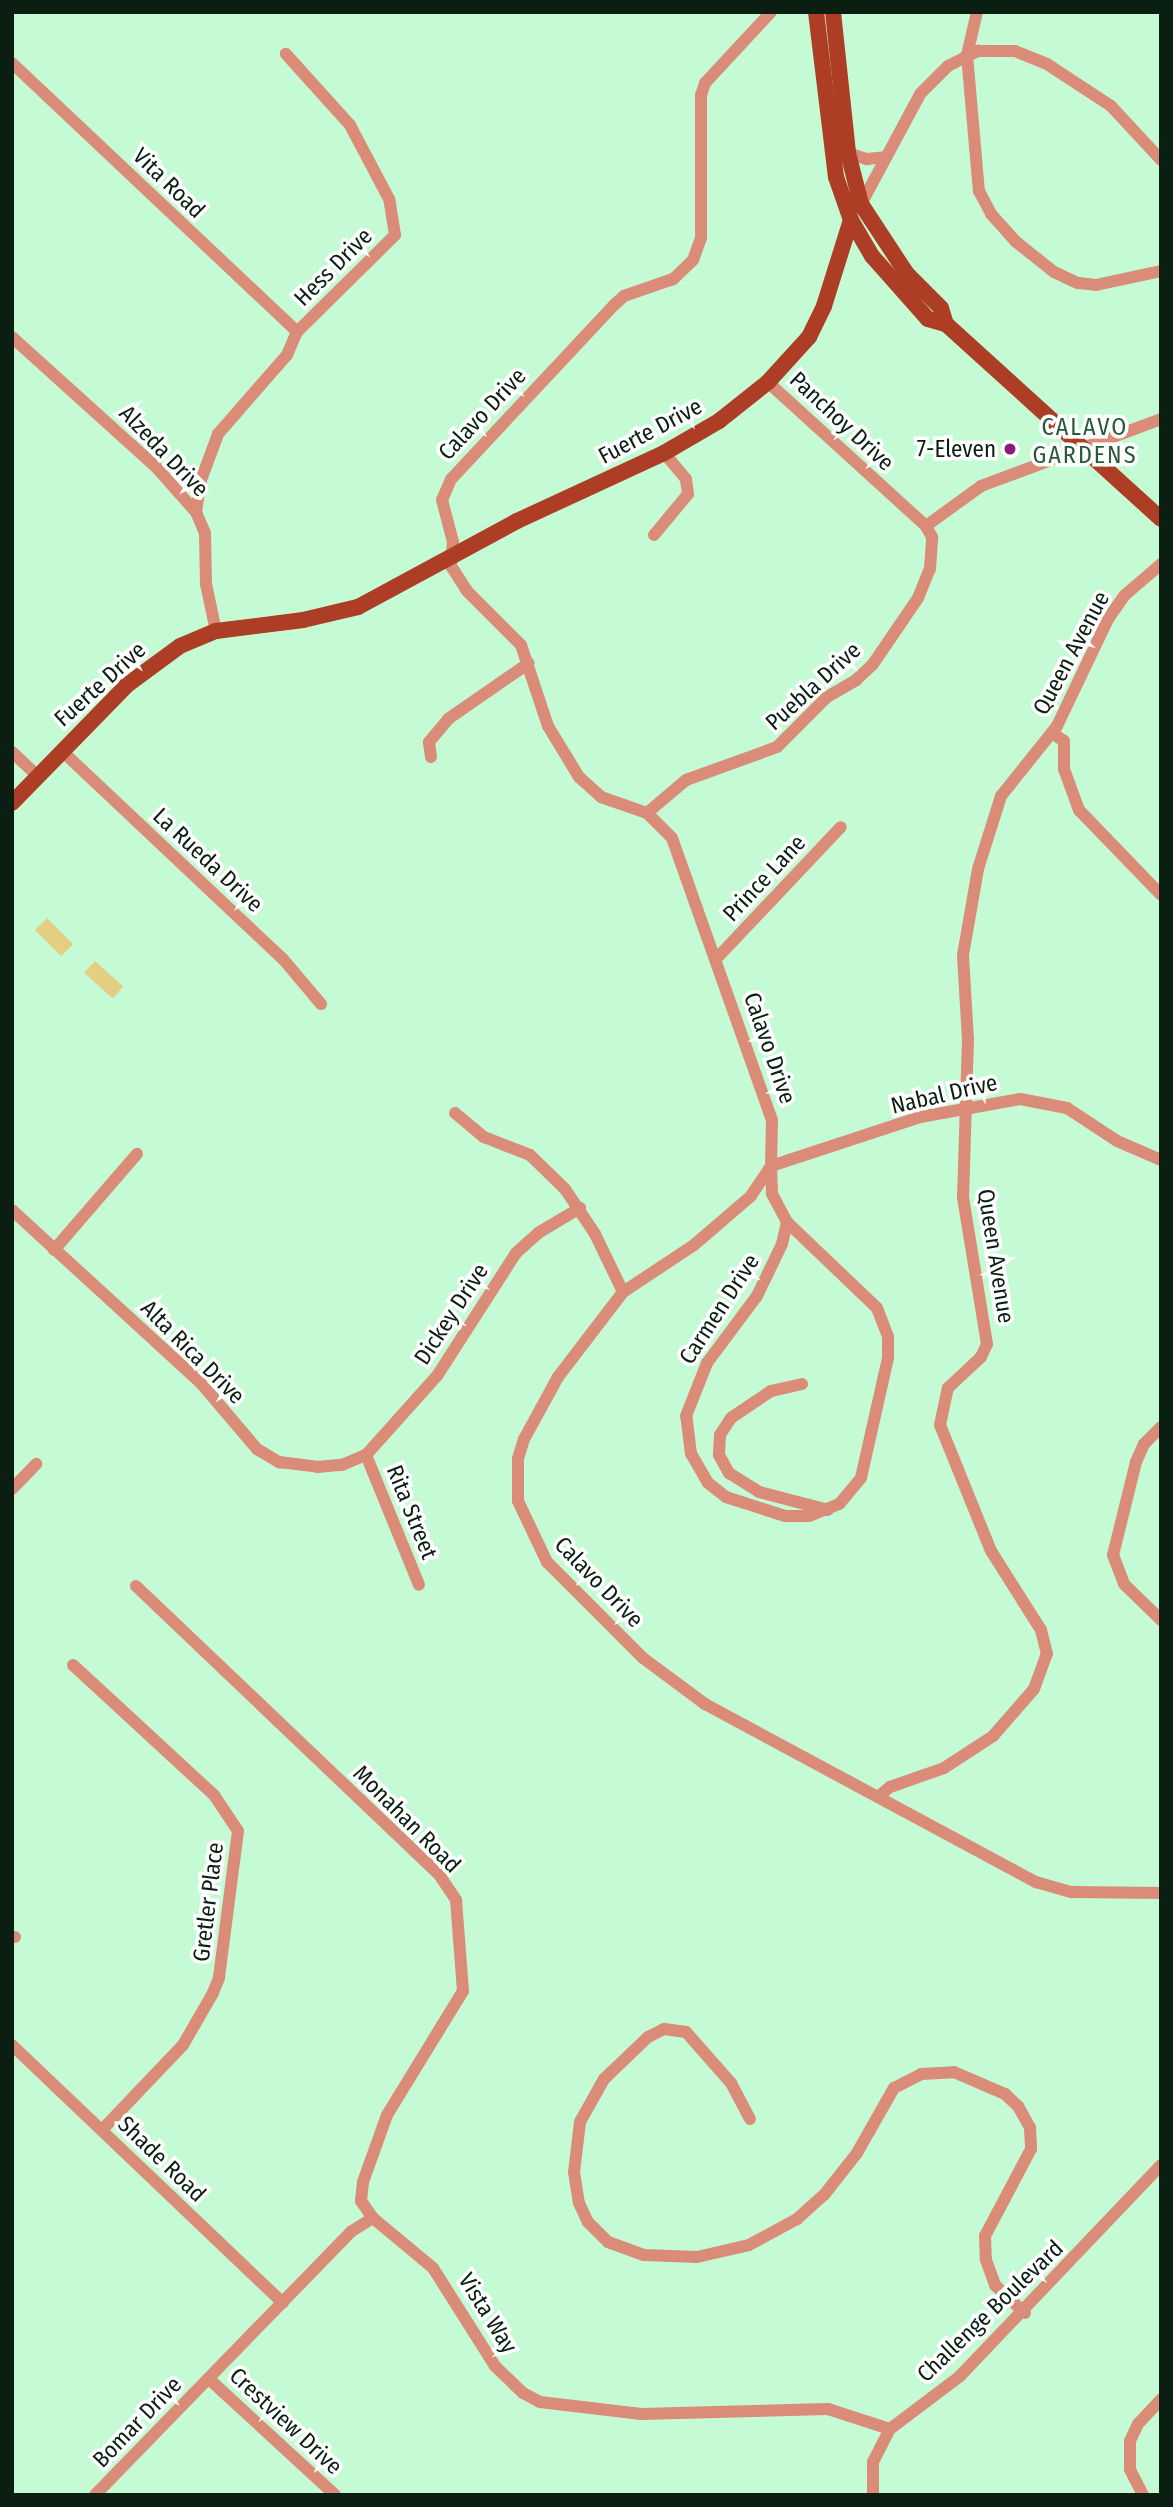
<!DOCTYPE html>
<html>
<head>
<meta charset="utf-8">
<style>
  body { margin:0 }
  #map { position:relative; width:1173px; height:2507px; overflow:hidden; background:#c4fad4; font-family:"Fira Sans Condensed",sans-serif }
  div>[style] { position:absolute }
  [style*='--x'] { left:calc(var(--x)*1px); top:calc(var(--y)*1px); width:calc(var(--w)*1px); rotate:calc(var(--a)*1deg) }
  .green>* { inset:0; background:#e3ce82; transform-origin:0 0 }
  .minor>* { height:12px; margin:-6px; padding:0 6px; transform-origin:6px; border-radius:6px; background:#da8c79 }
  .major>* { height:16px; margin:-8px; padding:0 8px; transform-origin:8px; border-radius:8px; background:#ad3d24 }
  .dots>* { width:19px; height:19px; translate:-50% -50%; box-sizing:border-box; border:4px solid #fff; border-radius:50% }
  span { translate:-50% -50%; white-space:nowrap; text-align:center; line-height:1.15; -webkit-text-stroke:7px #fff; paint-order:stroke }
  .street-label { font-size:23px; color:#0a1f12 }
  .poi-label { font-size:23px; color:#0a1f12 }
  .right { translate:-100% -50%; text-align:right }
  .neighbourhood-label { font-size:24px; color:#27593a; letter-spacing:2px }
  .frame { position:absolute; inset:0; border:14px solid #0a1f12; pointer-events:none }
</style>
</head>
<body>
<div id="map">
  <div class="green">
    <i style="left:47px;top:918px;width:37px;height:17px;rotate:45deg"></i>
    <i style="left:95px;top:961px;width:38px;height:16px;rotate:42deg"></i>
  </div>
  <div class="minor">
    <i style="--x:771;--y:12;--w:97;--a:132.9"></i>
    <i style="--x:705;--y:83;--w:13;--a:108"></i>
    <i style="--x:701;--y:95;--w:143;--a:90"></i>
    <i style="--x:701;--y:238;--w:23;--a:110"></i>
    <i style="--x:693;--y:260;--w:28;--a:136"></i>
    <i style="--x:673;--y:279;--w:52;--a:160.9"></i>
    <i style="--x:624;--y:296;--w:13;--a:138"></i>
    <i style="--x:614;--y:305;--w:238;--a:133.1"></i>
    <i style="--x:451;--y:479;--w:23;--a:113"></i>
    <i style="--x:442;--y:500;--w:43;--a:75.3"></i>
    <i style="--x:453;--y:542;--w:24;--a:95"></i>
    <i style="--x:451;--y:566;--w:30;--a:57"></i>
    <i style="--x:467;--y:591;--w:76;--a:45"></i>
    <i style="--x:521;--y:645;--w:85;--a:71.6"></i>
    <i style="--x:548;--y:726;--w:60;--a:58.7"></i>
    <i style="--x:579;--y:777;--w:30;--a:42"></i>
    <i style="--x:601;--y:797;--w:49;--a:19.2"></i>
    <i style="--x:647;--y:813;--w:35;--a:45"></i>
    <i style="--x:672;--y:838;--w:299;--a:70.5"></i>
    <i style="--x:772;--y:1120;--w:46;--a:91.2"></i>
    <i style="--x:771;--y:1166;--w:36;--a:124"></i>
    <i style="--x:751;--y:1196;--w:75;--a:139.3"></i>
    <i style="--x:694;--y:1245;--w:85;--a:146.5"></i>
    <i style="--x:623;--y:1292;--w:107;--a:127.4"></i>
    <i style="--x:558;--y:1377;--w:71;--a:118.7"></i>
    <i style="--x:524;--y:1439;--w:21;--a:107"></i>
    <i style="--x:518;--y:1459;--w:42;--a:90"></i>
    <i style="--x:518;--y:1501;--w:68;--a:64.6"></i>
    <i style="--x:547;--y:1562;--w:136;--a:45"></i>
    <i style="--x:643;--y:1658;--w:77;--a:36.6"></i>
    <i style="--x:705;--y:1704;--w:376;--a:28.3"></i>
    <i style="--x:1036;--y:1882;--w:37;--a:16"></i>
    <i style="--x:1072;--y:1892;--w:89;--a:0.6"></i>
    <i style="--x:977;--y:12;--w:44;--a:103.1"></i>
    <i style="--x:967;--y:55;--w:137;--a:85"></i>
    <i style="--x:979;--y:191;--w:26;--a:62"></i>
    <i style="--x:991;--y:214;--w:36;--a:48"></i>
    <i style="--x:1015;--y:241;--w:50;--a:38.5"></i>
    <i style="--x:1054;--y:272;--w:26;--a:25"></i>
    <i style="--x:1078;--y:283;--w:18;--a:6"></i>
    <i style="--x:1096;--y:285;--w:66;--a:-12.2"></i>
    <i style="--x:12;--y:63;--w:392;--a:43.3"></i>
    <i style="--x:848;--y:153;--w:20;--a:18"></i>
    <i style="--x:867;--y:159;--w:18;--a:-6"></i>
    <i style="--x:859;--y:208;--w:129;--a:-61.8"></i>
    <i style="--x:920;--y:94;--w:40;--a:-45"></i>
    <i style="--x:948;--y:66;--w:34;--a:-27"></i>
    <i style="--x:978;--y:51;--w:37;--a:0"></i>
    <i style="--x:1015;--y:51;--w:35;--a:22"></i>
    <i style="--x:1047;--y:64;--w:77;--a:33.3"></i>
    <i style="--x:1111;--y:106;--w:74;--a:47.2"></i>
    <i style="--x:12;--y:337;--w:194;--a:42.1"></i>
    <i style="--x:156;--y:467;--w:60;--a:48.4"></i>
    <i style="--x:196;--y:512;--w:23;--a:67"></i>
    <i style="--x:205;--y:533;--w:51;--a:88.9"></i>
    <i style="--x:206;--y:584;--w:48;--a:78"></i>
    <i style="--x:196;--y:512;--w:32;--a:-81"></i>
    <i style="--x:201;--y:480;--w:49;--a:-69.7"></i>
    <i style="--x:218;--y:434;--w:105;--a:-48.9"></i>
    <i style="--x:287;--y:355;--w:25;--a:-67"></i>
    <i style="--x:297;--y:332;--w:138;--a:-44.7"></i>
    <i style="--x:395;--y:235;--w:36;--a:-99"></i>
    <i style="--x:389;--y:199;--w:84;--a:-117.8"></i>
    <i style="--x:350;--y:125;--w:96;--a:-132"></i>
    <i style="--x:926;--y:526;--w:68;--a:-36"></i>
    <i style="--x:981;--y:486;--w:192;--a:-20.4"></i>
    <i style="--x:654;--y:535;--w:53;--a:-50.3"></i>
    <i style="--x:688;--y:494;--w:15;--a:-98"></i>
    <i style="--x:686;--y:479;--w:34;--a:-130"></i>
    <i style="--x:1052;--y:733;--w:14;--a:34"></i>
    <i style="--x:1064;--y:741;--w:28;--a:90"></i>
    <i style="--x:1064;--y:769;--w:44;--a:69.9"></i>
    <i style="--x:1079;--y:810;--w:118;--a:46"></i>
    <i style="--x:61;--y:750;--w:305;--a:43.3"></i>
    <i style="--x:283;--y:959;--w:59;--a:49.8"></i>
    <i style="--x:12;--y:752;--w:35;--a:43"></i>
    <i style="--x:431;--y:757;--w:15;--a:-98"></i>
    <i style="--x:429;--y:742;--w:30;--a:-50"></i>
    <i style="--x:448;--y:719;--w:98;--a:-34.7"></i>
    <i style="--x:647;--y:813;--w:51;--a:-40.2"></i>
    <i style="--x:686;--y:780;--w:97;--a:-19.9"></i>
    <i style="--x:777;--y:747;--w:71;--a:-45"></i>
    <i style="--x:827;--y:697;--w:34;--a:-30"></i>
    <i style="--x:856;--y:680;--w:23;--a:-43"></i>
    <i style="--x:873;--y:664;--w:80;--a:-55.7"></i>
    <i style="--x:918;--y:598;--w:31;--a:-68"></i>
    <i style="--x:930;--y:569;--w:32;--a:-86"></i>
    <i style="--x:932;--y:537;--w:13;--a:-119"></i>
    <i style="--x:926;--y:526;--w:214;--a:-137.7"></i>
    <i style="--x:717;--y:958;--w:180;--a:-46.6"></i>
    <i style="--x:455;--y:1113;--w:38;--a:40"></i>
    <i style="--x:484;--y:1137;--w:49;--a:21.4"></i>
    <i style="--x:530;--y:1155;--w:49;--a:44.2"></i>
    <i style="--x:565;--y:1189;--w:54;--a:56.3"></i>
    <i style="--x:595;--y:1234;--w:64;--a:64.2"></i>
    <i style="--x:12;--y:1210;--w:255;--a:42.5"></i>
    <i style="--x:200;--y:1382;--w:88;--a:49.6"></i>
    <i style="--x:257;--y:1449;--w:26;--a:31"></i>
    <i style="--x:279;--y:1462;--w:38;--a:7"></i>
    <i style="--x:317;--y:1467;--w:25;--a:-5"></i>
    <i style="--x:342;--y:1465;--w:26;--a:-23"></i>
    <i style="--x:366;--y:1455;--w:106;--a:-48.1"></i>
    <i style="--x:437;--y:1376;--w:146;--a:-57.3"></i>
    <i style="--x:516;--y:1253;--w:30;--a:-42"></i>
    <i style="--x:538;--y:1233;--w:49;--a:-30.8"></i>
    <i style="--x:787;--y:1222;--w:124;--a:43.7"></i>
    <i style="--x:877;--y:1308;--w:31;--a:69"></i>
    <i style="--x:888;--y:1337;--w:21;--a:90"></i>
    <i style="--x:888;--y:1358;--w:123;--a:102.7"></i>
    <i style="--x:861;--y:1478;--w:34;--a:130"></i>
    <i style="--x:839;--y:1504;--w:32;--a:158"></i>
    <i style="--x:809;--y:1516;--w:24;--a:180"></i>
    <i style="--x:785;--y:1516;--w:62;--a:-162.1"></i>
    <i style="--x:726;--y:1497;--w:23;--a:-142"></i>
    <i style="--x:708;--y:1483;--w:34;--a:-120"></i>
    <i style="--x:691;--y:1454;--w:38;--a:-97"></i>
    <i style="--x:686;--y:1416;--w:57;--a:-68.4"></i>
    <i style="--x:707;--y:1363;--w:84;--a:-53.3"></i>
    <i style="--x:757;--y:1296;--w:58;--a:-64.3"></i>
    <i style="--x:782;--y:1244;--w:23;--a:-77"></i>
    <i style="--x:787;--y:1222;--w:32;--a:-118"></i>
    <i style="--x:772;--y:1194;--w:28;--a:-92"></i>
    <i style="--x:771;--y:1166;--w:157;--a:-18.2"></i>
    <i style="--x:920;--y:1117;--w:102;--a:-10.2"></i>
    <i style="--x:1020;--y:1099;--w:48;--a:10.8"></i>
    <i style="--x:1067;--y:1108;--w:60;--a:33.4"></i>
    <i style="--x:1117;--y:1141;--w:48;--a:23.4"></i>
    <i style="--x:54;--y:1250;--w:127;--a:-49.2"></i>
    <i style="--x:802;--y:1384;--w:32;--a:167"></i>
    <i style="--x:771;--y:1391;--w:48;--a:146"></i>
    <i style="--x:731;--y:1418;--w:20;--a:123"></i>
    <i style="--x:720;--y:1435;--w:20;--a:93"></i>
    <i style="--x:719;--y:1455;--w:21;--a:61"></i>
    <i style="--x:729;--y:1473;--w:36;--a:32"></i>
    <i style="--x:759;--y:1492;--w:71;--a:14.6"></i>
    <i style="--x:1161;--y:1427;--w:24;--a:135"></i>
    <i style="--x:1144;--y:1444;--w:20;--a:114"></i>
    <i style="--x:1136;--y:1462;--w:96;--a:103.9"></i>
    <i style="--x:1113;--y:1555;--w:31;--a:69"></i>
    <i style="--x:1124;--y:1584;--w:52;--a:44.2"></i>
    <i style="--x:366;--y:1455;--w:140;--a:67.8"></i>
    <i style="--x:12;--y:1489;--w:35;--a:-46"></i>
    <i style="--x:136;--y:1586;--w:420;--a:43.6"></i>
    <i style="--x:440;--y:1876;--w:29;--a:56"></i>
    <i style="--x:456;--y:1900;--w:91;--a:85.6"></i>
    <i style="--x:463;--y:1991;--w:145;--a:121.5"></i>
    <i style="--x:387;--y:2115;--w:71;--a:109.7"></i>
    <i style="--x:363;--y:2182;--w:19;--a:96"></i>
    <i style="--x:361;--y:2201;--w:21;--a:55"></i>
    <i style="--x:73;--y:1665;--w:192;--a:42.7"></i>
    <i style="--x:214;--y:1795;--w:43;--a:56.3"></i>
    <i style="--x:238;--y:1831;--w:148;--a:97.4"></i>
    <i style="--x:219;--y:1978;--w:16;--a:112"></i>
    <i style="--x:213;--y:1993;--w:60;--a:120"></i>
    <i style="--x:183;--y:2045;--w:117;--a:133.6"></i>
    <i style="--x:878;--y:1797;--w:16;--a:-40"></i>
    <i style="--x:890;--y:1787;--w:57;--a:-19.4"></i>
    <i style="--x:944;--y:1768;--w:59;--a:-33.1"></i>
    <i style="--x:993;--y:1736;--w:62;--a:-48.9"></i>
    <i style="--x:1034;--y:1689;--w:37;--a:-70"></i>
    <i style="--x:1047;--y:1654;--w:25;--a:-104"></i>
    <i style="--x:1041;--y:1630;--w:93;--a:-122.3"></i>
    <i style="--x:991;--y:1551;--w:136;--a:-112"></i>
    <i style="--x:940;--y:1425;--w:38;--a:-78"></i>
    <i style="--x:948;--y:1388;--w:45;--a:-43.2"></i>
    <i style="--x:981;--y:1357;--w:14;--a:-65"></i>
    <i style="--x:987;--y:1344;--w:148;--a:-99.3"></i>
    <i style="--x:963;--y:1198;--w:158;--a:-88.2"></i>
    <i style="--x:968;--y:1040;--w:85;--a:-93.4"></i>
    <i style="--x:963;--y:955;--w:87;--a:-80.1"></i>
    <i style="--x:978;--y:869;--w:77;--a:-72.5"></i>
    <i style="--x:1001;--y:796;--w:90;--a:-51.3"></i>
    <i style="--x:1057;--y:726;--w:119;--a:-64.5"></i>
    <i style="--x:1108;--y:619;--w:29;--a:-55"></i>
    <i style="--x:1125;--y:595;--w:48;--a:-40.7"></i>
    <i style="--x:12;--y:1937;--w:3;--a:0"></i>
    <i style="--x:12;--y:2045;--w:374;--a:43.6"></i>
    <i style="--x:750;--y:2119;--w:41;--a:-117.8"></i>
    <i style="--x:731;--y:2083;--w:68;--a:-131.4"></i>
    <i style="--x:686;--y:2032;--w:22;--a:-172"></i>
    <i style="--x:664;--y:2029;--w:18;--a:153"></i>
    <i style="--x:648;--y:2037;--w:61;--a:136.3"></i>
    <i style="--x:604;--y:2079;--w:49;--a:119.2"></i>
    <i style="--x:580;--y:2122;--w:50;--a:96.8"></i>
    <i style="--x:574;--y:2172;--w:31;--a:81"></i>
    <i style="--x:579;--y:2203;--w:21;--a:65"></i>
    <i style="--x:588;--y:2222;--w:28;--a:45"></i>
    <i style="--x:608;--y:2242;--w:38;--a:20"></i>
    <i style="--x:644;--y:2255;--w:53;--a:2.2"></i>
    <i style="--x:697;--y:2257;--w:53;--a:-13"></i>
    <i style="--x:749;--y:2245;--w:55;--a:-28.4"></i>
    <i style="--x:797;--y:2219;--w:36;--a:-42"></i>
    <i style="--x:824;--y:2195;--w:53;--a:-51.8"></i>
    <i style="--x:857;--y:2153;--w:75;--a:-60.4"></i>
    <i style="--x:894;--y:2088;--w:30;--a:-27"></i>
    <i style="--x:921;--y:2074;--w:33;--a:-3"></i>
    <i style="--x:954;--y:2072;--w:56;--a:23.3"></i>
    <i style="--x:1005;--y:2094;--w:18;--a:43"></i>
    <i style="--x:1018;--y:2106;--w:25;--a:61"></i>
    <i style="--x:1030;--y:2128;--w:21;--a:87"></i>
    <i style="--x:1031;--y:2149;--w:98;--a:117.9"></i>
    <i style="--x:985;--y:2236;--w:24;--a:88"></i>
    <i style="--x:986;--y:2260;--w:27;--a:70"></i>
    <i style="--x:995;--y:2285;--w:41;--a:43"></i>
    <i style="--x:209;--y:2379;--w:171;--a:42.6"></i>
    <i style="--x:95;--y:2495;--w:368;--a:-45.8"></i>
    <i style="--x:352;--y:2231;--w:25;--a:-32"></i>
    <i style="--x:373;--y:2218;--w:78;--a:39.8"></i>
    <i style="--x:433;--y:2268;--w:116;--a:57.7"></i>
    <i style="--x:495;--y:2366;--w:39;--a:44"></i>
    <i style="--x:523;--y:2393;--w:19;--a:28"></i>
    <i style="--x:540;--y:2402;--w:102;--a:6.8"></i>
    <i style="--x:641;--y:2414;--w:187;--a:-1.5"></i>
    <i style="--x:828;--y:2409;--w:65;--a:17.9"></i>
    <i style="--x:873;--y:2495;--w:33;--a:-90"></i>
    <i style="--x:873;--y:2462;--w:37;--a:-63"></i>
    <i style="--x:890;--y:2429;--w:88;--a:-37.1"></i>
    <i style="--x:960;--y:2376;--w:291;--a:-46.4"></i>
    <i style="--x:1143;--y:2495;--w:29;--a:-117"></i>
    <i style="--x:1130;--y:2469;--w:28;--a:-90"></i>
    <i style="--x:1130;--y:2441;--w:19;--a:-65"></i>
    <i style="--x:1138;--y:2424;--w:34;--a:-47"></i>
  </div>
  <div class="major">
    <i style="--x:816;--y:12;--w:166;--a:83.1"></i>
    <i style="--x:836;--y:177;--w:46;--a:70.8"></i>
    <i style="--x:851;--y:220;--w:42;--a:59.7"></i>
    <i style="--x:872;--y:256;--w:84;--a:48.4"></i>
    <i style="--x:928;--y:319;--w:19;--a:16"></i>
    <i style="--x:946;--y:324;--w:290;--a:42.2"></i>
    <i style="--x:833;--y:12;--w:142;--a:83.9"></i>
    <i style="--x:848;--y:153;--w:53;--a:75.7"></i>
    <i style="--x:861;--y:204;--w:84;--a:56.7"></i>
    <i style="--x:907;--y:274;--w:48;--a:45"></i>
    <i style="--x:941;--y:308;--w:17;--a:73"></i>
    <i style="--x:12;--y:803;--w:165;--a:-45.7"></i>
    <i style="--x:127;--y:685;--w:66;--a:-36.3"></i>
    <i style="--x:180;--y:646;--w:39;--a:-23"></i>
    <i style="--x:216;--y:631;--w:88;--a:-7.2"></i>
    <i style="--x:303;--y:620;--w:57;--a:-13.3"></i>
    <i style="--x:358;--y:607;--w:181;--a:-28.4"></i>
    <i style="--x:517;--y:521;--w:162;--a:-24.8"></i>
    <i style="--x:664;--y:453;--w:64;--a:-30.2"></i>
    <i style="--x:719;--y:421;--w:63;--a:-38.5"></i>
    <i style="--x:768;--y:382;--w:61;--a:-47.7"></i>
    <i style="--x:809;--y:337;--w:34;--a:-64"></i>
    <i style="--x:824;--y:306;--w:90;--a:-72.6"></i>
  </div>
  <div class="dots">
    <i style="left:1010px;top:449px;background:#8b1a7d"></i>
  </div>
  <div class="street-label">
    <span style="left:169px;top:183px;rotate:44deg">Vita Road</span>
    <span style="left:333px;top:267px;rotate:-45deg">Hess Drive</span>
    <span style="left:482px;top:414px;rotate:-47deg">Calavo Drive</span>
    <span style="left:842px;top:421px;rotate:43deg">Panchoy Drive</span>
    <span style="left:650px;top:431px;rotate:-28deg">Fuerte Drive</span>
    <span style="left:164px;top:451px;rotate:46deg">Alzeda Drive</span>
    <span style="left:1071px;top:653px;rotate:-62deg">Queen Avenue</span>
    <span style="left:100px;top:684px;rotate:-42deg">Fuerte Drive</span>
    <span style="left:813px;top:686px;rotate:-42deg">Puebla Drive</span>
    <span style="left:208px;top:860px;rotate:43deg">La Rueda Drive</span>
    <span style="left:764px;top:878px;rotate:-47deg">Prince Lane</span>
    <span style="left:770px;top:1048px;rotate:71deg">Calavo Drive</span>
    <span style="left:944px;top:1094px;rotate:-13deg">Nabal Drive</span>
    <span style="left:996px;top:1256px;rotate:81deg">Queen Avenue</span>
    <span style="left:719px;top:1309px;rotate:-57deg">Carmen Drive</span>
    <span style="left:451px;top:1314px;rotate:-57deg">Dickey Drive</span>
    <span style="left:193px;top:1352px;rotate:45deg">Alta Rica Drive</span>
    <span style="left:412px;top:1512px;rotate:68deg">Rita Street</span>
    <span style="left:599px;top:1582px;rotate:46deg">Calavo Drive</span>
    <span style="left:407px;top:1819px;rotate:45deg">Monahan Road</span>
    <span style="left:208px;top:1902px;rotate:-83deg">Gretler Place</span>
    <span style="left:162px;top:2159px;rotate:44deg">Shade Road</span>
    <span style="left:990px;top:2311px;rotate:-44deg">Challenge Boulevard</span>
    <span style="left:488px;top:2313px;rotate:58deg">Vista Way</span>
    <span style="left:286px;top:2421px;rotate:43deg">Crestview Drive</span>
    <span style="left:137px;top:2422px;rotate:-46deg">Bomar Drive</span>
  </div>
  <div class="poi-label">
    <span class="right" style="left:996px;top:449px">7-Eleven</span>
  </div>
  <div class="neighbourhood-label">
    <span style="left:1085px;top:442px">CALAVO<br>GARDENS</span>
  </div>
  <div class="frame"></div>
</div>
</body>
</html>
